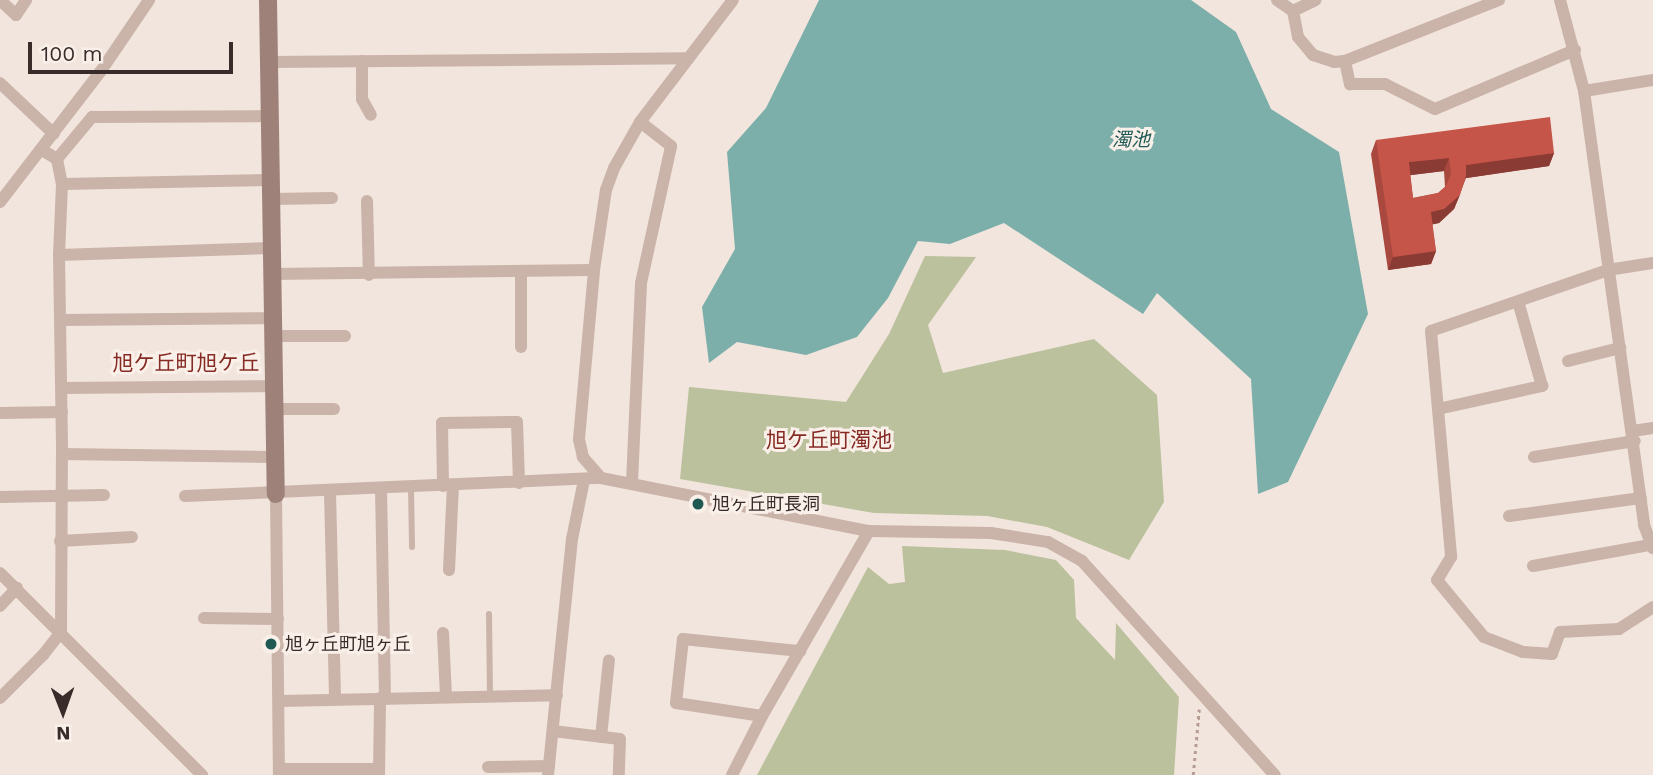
<!DOCTYPE html>
<html>
<head>
<meta charset="utf-8">
<style>
  body { margin:0 }
  #map { position:relative; width:1653px; height:775px; overflow:hidden; background:#f2e5dd; font-family:"Work Sans","Noto Sans JP",sans-serif }
  div>[style] { position:absolute }
  [style*='--x'] { left:calc(var(--x)*1px); top:calc(var(--y)*1px); width:calc(var(--w)*1px); rotate:calc(var(--a)*1deg) }
  .green>* { inset:0; background:#bbc19d }
  .water>* { inset:0; background:#7dafaa }
  .path>* { height:2.5px; margin-top:-1.25px; transform-origin:0; background:repeating-linear-gradient(90deg,#b69d93 0 3.5px,transparent 0 7px) }
  .lane>* { height:6px; margin:-3px; padding:0 3px; transform-origin:3px; border-radius:3px; background:#cab3a9 }
  .street>* { height:12px; margin:-6px; padding:0 6px; transform-origin:6px; border-radius:6px; background:#cab3a9 }
  .secondary>* { height:18px; margin:-9px; padding:0 9px; transform-origin:9px; border-radius:9px; background:#9e827a }
  .wall>* { inset:0; background:#a9483f }
  .shaded-wall>* { inset:0; background:#8a3b33 }
  .building>* { inset:0; background:#c55449 }
  .dots>* { width:19px; height:19px; translate:-50% -50%; box-sizing:border-box; border:4px solid #faf0ea; border-radius:50% }
  span { translate:-50% -50%; white-space:nowrap; text-align:center; line-height:1.15; -webkit-text-stroke:6px #faf0ea; paint-order:stroke }
  .poi-label { font-size:18px; color:#382b29 }
  .left { translate:0 -50%; text-align:left }
  .water-label { font-size:19px; color:#1f5954; font-style:italic }
  .quarter-label { font-size:21px; color:#862b23 }
  .north { position:absolute; left:28px; top:677px; width:70px; height:70px; -webkit-text-stroke:5px #faf0ea; paint-order:stroke; rotate:179deg; font-size:19px; font-weight:700; line-height:28px; text-align:center; color:#382b29 }
  .north::after { content:''; display:block; margin:auto; width:24px; height:32px; background:#382b29; clip-path:polygon(50% 0,100% 100%,50% 72%,0 100%) }
  .scale { position:absolute; left:28px; top:42px; width:205px; height:32px; box-sizing:border-box; border:4px solid #382b29; border-top:0; padding-left:9px; font-size:21px; line-height:24px; white-space:nowrap; color:#382b29; -webkit-text-stroke:5px #faf0ea; paint-order:stroke }
</style>
</head>
<body>
<div id="map">
  <div class="green">
    <i style="clip-path:polygon(925px 256px,976px 257px,928px 325px,943px 373px,1094px 339px,1157px 395px,1164px 502px,1129px 560px,1047px 527px,987px 516px,874px 513px,680px 479px,689px 387px,846px 402px,889px 334px)"></i>
    <i style="clip-path:polygon(902px 546px,1005px 550px,1056px 560px,1074px 580px,1076px 618px,1115px 660px,1116px 623px,1179px 697px,1174px 775px,757px 775px,868px 567px,889px 584px,905px 582px)"></i>
  </div>
  <div class="water">
    <i style="clip-path:polygon(819px 0,1191px 0,1236px 32px,1271px 109px,1339px 152px,1368px 314px,1288px 482px,1258px 494px,1251px 379px,1157px 293px,1143px 314px,1004px 223px,950px 244px,918px 241px,888px 298px,857px 337px,806px 355px,737px 342px,709px 363px,702px 307px,735px 249px,727px 152px,766px 108px)"></i>
  </div>
  <div class="path">
    <i style="--x:1193;--y:775;--w:66;--a:-84.8"></i>
  </div>
  <div class="lane">
    <i style="--x:411;--y:488;--w:59;--a:89"></i>
    <i style="--x:489;--y:614;--w:80;--a:89.3"></i>
  </div>
  <div class="street">
    <i style="--x:0;--y:0;--w:22;--a:43"></i>
    <i style="--x:16;--y:15;--w:18;--a:-56"></i>
    <i style="--x:1277;--y:0;--w:19;--a:35"></i>
    <i style="--x:1293;--y:11;--w:26;--a:79"></i>
    <i style="--x:1298;--y:37;--w:23;--a:50"></i>
    <i style="--x:1313;--y:55;--w:22;--a:18"></i>
    <i style="--x:1334;--y:62;--w:11;--a:-5"></i>
    <i style="--x:1499;--y:0;--w:166;--a:158.4"></i>
    <i style="--x:1345;--y:61;--w:24;--a:78"></i>
    <i style="--x:1350;--y:84;--w:35;--a:0"></i>
    <i style="--x:1385;--y:84;--w:56;--a:26.6"></i>
    <i style="--x:1435;--y:109;--w:152;--a:-22.9"></i>
    <i style="--x:1560;--y:0;--w:94;--a:75.2"></i>
    <i style="--x:1584;--y:91;--w:438;--a:82.1"></i>
    <i style="--x:1644;--y:525;--w:25;--a:69"></i>
    <i style="--x:1293;--y:11;--w:25;--a:-26"></i>
    <i style="--x:362;--y:61;--w:38;--a:90"></i>
    <i style="--x:362;--y:99;--w:18;--a:61"></i>
    <i style="--x:269;--y:62;--w:419;--a:-0.5"></i>
    <i style="--x:0;--y:83;--w:74;--a:43.4"></i>
    <i style="--x:1584;--y:91;--w:70;--a:-9.1"></i>
    <i style="--x:42;--y:150;--w:17;--a:31"></i>
    <i style="--x:57;--y:159;--w:25;--a:79"></i>
    <i style="--x:62;--y:184;--w:71;--a:92.4"></i>
    <i style="--x:59;--y:255;--w:199;--a:89.1"></i>
    <i style="--x:62;--y:454;--w:213;--a:0.8"></i>
    <i style="--x:57;--y:159;--w:55;--a:-50.2"></i>
    <i style="--x:92;--y:117;--w:180;--a:-0.3"></i>
    <i style="--x:62;--y:184;--w:209;--a:-1.1"></i>
    <i style="--x:271;--y:199;--w:61;--a:-0.9"></i>
    <i style="--x:367;--y:201;--w:74;--a:88.5"></i>
    <i style="--x:0;--y:202;--w:165;--a:-52.4"></i>
    <i style="--x:101;--y:71;--w:86;--a:-55.9"></i>
    <i style="--x:59;--y:255;--w:212;--a:-1.9"></i>
    <i style="--x:1653;--y:263;--w:46;--a:171.2"></i>
    <i style="--x:1608;--y:270;--w:187;--a:161"></i>
    <i style="--x:1431;--y:331;--w:227;--a:84.9"></i>
    <i style="--x:1451;--y:557;--w:27;--a:121"></i>
    <i style="--x:1437;--y:580;--w:74;--a:50.5"></i>
    <i style="--x:1484;--y:637;--w:42;--a:21"></i>
    <i style="--x:1523;--y:652;--w:29;--a:4"></i>
    <i style="--x:1552;--y:654;--w:23;--a:-70"></i>
    <i style="--x:1560;--y:632;--w:59;--a:-2.9"></i>
    <i style="--x:1619;--y:629;--w:40;--a:-32.9"></i>
    <i style="--x:521;--y:271;--w:76;--a:90"></i>
    <i style="--x:272;--y:274;--w:322;--a:-0.7"></i>
    <i style="--x:60;--y:320;--w:212;--a:-0.5"></i>
    <i style="--x:273;--y:336;--w:72;--a:0"></i>
    <i style="--x:1568;--y:361;--w:54;--a:-14"></i>
    <i style="--x:62;--y:388;--w:212;--a:-0.5"></i>
    <i style="--x:274;--y:409;--w:60;--a:0"></i>
    <i style="--x:1438;--y:409;--w:107;--a:-12.5"></i>
    <i style="--x:1542;--y:386;--w:88;--a:-105.8"></i>
    <i style="--x:0;--y:413;--w:62;--a:-0.9"></i>
    <i style="--x:1633;--y:431;--w:20;--a:-9"></i>
    <i style="--x:1534;--y:457;--w:102;--a:-9"></i>
    <i style="--x:601;--y:478;--w:28;--a:-131"></i>
    <i style="--x:583;--y:457;--w:18;--a:-103"></i>
    <i style="--x:579;--y:439;--w:170;--a:-84.9"></i>
    <i style="--x:594;--y:270;--w:81;--a:-81.5"></i>
    <i style="--x:606;--y:190;--w:23;--a:-70"></i>
    <i style="--x:614;--y:168;--w:53;--a:-60.5"></i>
    <i style="--x:640;--y:122;--w:153;--a:-52.7"></i>
    <i style="--x:632;--y:482;--w:199;--a:-87.4"></i>
    <i style="--x:641;--y:283;--w:140;--a:-77.6"></i>
    <i style="--x:671;--y:146;--w:39;--a:-142"></i>
    <i style="--x:443;--y:486;--w:63;--a:-90.9"></i>
    <i style="--x:442;--y:423;--w:75;--a:-0.8"></i>
    <i style="--x:517;--y:422;--w:61;--a:88.1"></i>
    <i style="--x:381;--y:489;--w:207;--a:88.9"></i>
    <i style="--x:330;--y:492;--w:206;--a:88.6"></i>
    <i style="--x:276;--y:494;--w:281;--a:89.4"></i>
    <i style="--x:185;--y:496;--w:416;--a:-2.5"></i>
    <i style="--x:601;--y:478;--w:273;--a:11.2"></i>
    <i style="--x:869;--y:531;--w:122;--a:0.9"></i>
    <i style="--x:991;--y:533;--w:58;--a:9"></i>
    <i style="--x:1048;--y:542;--w:39;--a:29"></i>
    <i style="--x:1082;--y:561;--w:288;--a:48"></i>
    <i style="--x:0;--y:497;--w:104;--a:-1.1"></i>
    <i style="--x:1509;--y:516;--w:133;--a:-7.8"></i>
    <i style="--x:60;--y:541;--w:72;--a:-3.2"></i>
    <i style="--x:1533;--y:566;--w:119;--a:-10.2"></i>
    <i style="--x:449;--y:570;--w:84;--a:-87.3"></i>
    <i style="--x:0;--y:573;--w:286;--a:45"></i>
    <i style="--x:0;--y:606;--w:25;--a:-47"></i>
    <i style="--x:204;--y:618;--w:74;--a:0.8"></i>
    <i style="--x:443;--y:633;--w:63;--a:87.3"></i>
    <i style="--x:0;--y:698;--w:61;--a:-45"></i>
    <i style="--x:43;--y:655;--w:29;--a:-52"></i>
    <i style="--x:61;--y:632;--w:178;--a:-89.7"></i>
    <i style="--x:280;--y:701;--w:277;--a:-1.2"></i>
    <i style="--x:762;--y:716;--w:87;--a:-171.4"></i>
    <i style="--x:676;--y:703;--w:64;--a:-83.8"></i>
    <i style="--x:683;--y:639;--w:118;--a:5.9"></i>
    <i style="--x:553;--y:731;--w:67;--a:6.8"></i>
    <i style="--x:620;--y:739;--w:36;--a:92"></i>
    <i style="--x:601;--y:737;--w:77;--a:-84.1"></i>
    <i style="--x:488;--y:767;--w:61;--a:-0.9"></i>
    <i style="--x:279;--y:769;--w:98;--a:0"></i>
    <i style="--x:379;--y:774;--w:76;--a:-89.2"></i>
    <i style="--x:548;--y:775;--w:237;--a:-84.2"></i>
    <i style="--x:572;--y:539;--w:60;--a:-78.5"></i>
    <i style="--x:732;--y:775;--w:66;--a:-63"></i>
    <i style="--x:762;--y:716;--w:214;--a:-60"></i>
  </div>
  <div class="secondary">
    <i style="--x:268;--y:0;--w:494;--a:89.1"></i>
  </div>
  <div class="wall">
    <i style="clip-path:polygon(evenodd,1376px 140px,1554px 153px,1549px 166px,1466px 178px,1454px 209px,1439px 223px,1432px 224px,1436px 251px,1431px 264px,1388px 270px,1371px 154px,1376px 140px,1444px 171px,1445px 187px,1438px 193px,1413px 198px,1410px 175px,1444px 171px)"></i>
  </div>
  <div class="shaded-wall">
    <i style="clip-path:polygon(1554px 153px,1549px 166px,1460px 179px,1466px 165px)"></i>
    <i style="clip-path:polygon(1449px 158px,1444px 171px,1404px 176px,1409px 162px)"></i>
    <i style="clip-path:polygon(1460px 195px,1454px 209px,1439px 223px,1426px 226px,1431px 212px)"></i>
    <i style="clip-path:polygon(1436px 251px,1431px 264px,1388px 270px,1393px 257px)"></i>
  </div>
  <div class="building">
    <i style="clip-path:polygon(evenodd,1550px 117px,1554px 153px,1466px 165px,1466px 176px,1460px 195px,1444px 209px,1431px 212px,1436px 251px,1393px 257px,1376px 140px,1550px 117px,1449px 158px,1451px 174px,1446px 186px,1438px 193px,1413px 198px,1409px 162px,1449px 158px)"></i>
  </div>
  <div class="dots">
    <i style="left:698px;top:504px;background:#1f5954"></i>
    <i style="left:271px;top:644px;background:#1f5954"></i>
  </div>
  <div class="poi-label">
    <span class="left" style="left:712px;top:504px">旭ヶ丘町長洞</span>
    <span class="left" style="left:285px;top:644px">旭ヶ丘町旭ヶ丘</span>
  </div>
  <div class="water-label">
    <span style="left:1131px;top:140px">濁池</span>
  </div>
  <div class="quarter-label">
    <span style="left:186px;top:363px">旭ケ丘町旭ケ丘</span>
    <span style="left:829px;top:440px">旭ケ丘町濁池</span>
  </div>
  <div class="north">N</div>
  <div class="scale">100 m</div>
</div>
</body>
</html>
